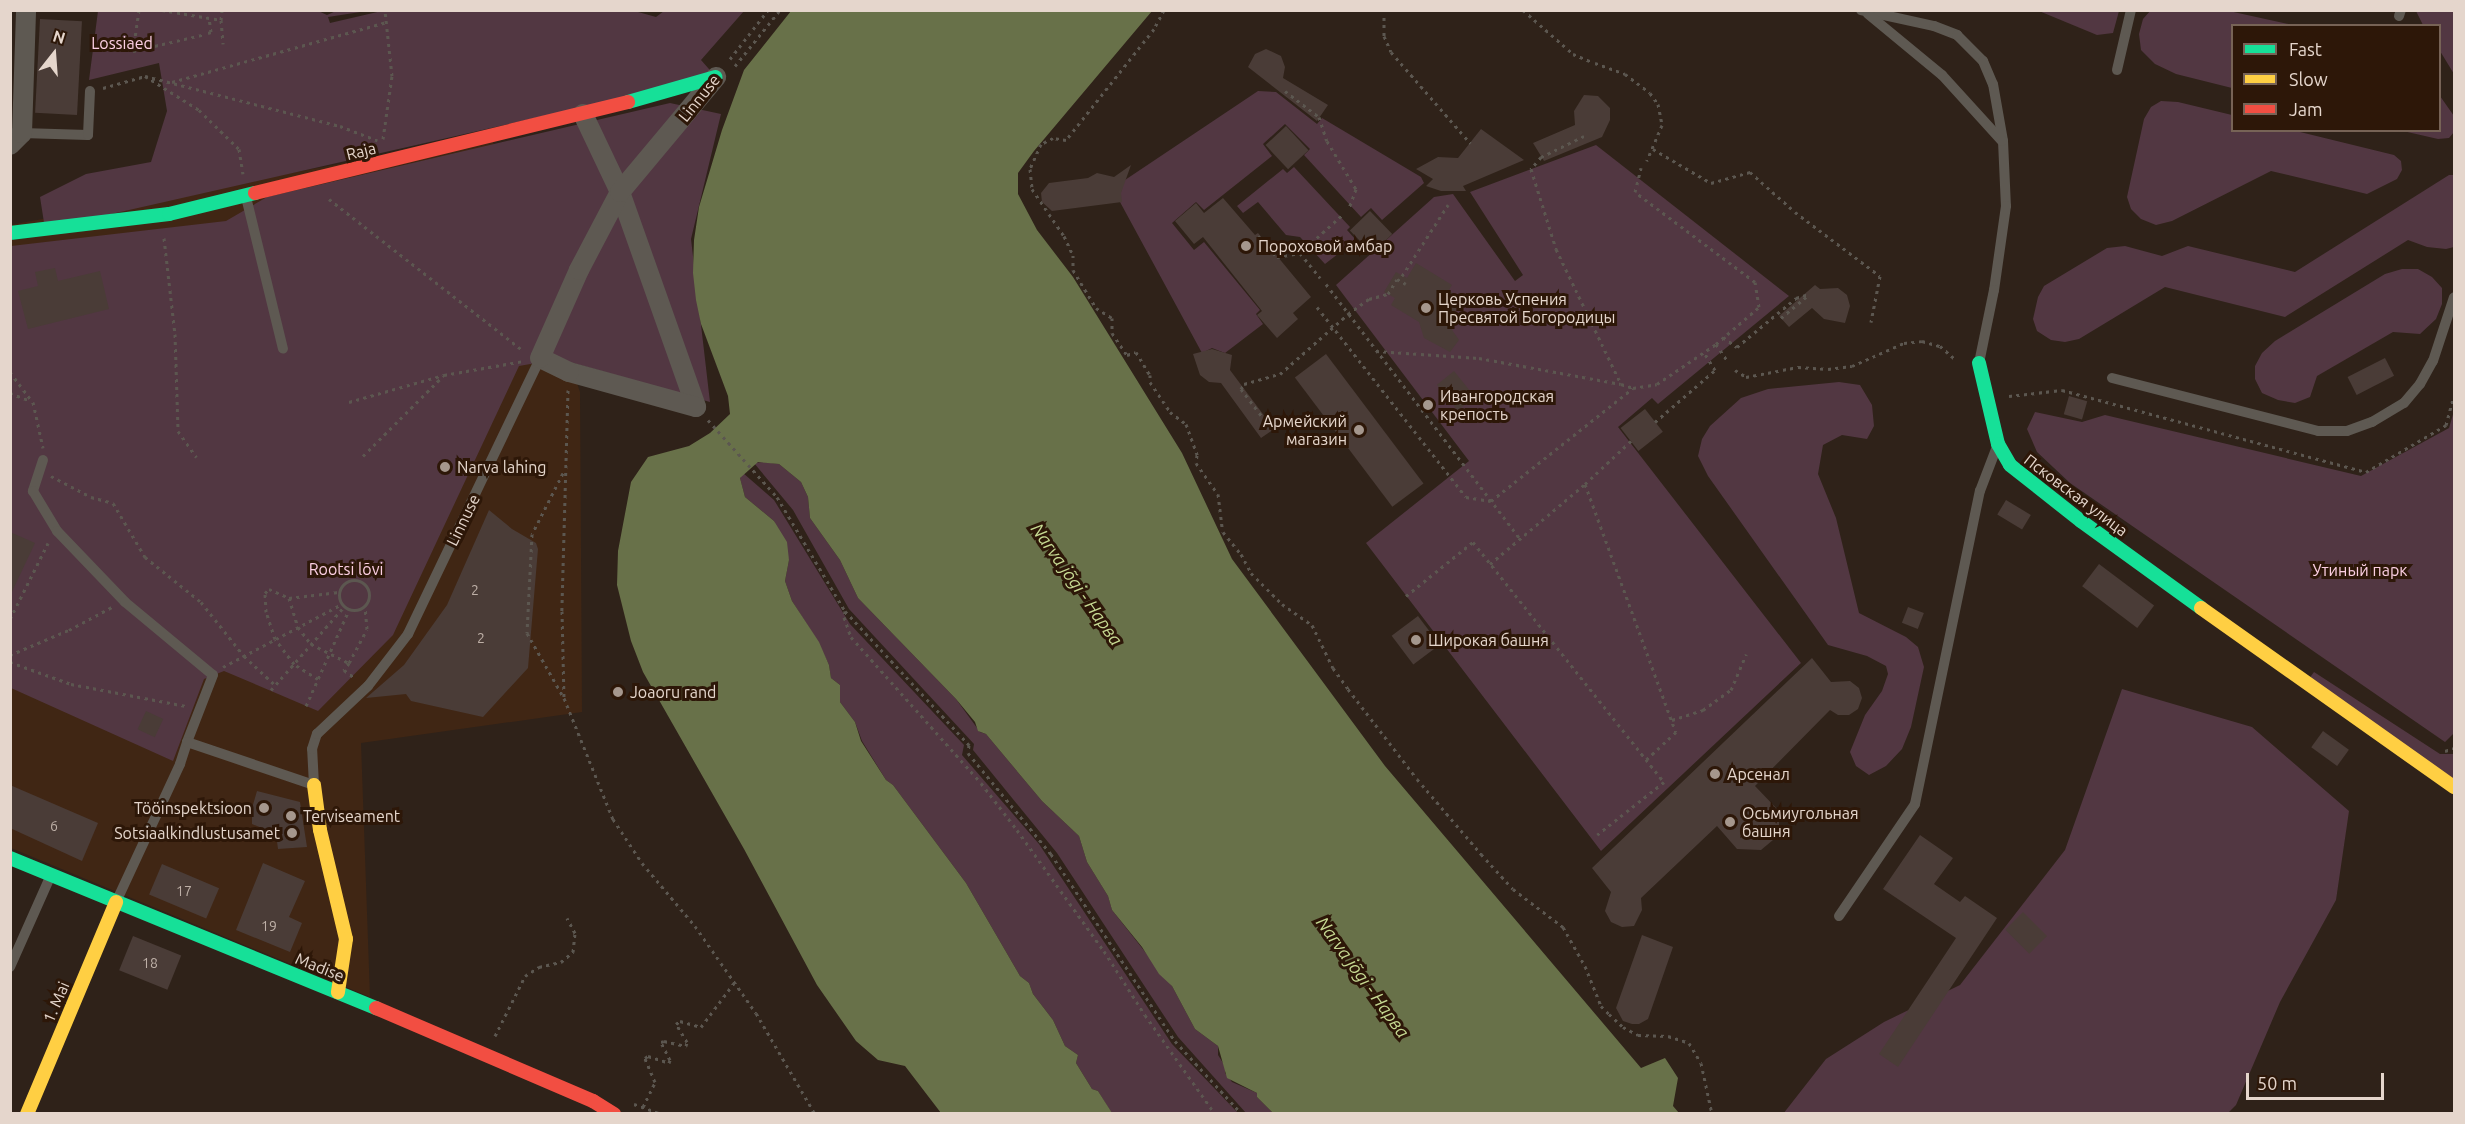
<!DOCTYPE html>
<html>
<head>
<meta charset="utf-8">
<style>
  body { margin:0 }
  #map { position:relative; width:2465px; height:1124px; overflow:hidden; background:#2f2219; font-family:Ubuntu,sans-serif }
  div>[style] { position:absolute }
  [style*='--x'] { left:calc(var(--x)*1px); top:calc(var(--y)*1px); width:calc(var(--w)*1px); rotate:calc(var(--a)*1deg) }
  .built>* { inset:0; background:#402614 }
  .green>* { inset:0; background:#523742 }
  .water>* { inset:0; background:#687149 }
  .building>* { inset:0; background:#4a3c37; transform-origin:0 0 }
  .path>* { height:3px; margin-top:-1.5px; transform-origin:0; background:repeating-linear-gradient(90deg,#5c5750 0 3px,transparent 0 7.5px) }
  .path>.ring { margin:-1.5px; padding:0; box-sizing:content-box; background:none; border:3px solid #5c5750; border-radius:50% }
  .lane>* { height:10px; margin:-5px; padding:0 5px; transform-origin:5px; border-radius:5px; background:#5e5952 }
  .street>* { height:20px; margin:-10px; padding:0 10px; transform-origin:10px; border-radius:10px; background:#5e5952 }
  .fast>* { height:14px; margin:-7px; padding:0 7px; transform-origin:7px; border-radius:7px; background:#16e098 }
  .slow>* { height:14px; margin:-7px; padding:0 7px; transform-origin:7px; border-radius:7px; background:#ffcf43 }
  .jam>* { height:14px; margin:-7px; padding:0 7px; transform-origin:7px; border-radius:7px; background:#f24e42 }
  .dots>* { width:16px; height:16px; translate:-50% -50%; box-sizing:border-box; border:3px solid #2d1708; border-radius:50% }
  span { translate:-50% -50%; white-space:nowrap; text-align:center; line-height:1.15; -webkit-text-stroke:6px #2d1708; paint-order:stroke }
  .number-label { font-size:14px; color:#beb0a7 }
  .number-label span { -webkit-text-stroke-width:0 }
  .park-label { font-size:16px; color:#fccfe3 }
  .street-label { font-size:16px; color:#e5d6cc }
  .poi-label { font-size:16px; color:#e5d6cc }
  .left { translate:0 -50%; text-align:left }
  .right { translate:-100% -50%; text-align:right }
  .water-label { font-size:18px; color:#c6d992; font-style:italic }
  .frame { position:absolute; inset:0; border:12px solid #e5d6cc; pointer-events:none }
  .legend { position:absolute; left:2231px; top:24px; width:210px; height:108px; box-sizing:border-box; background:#2d1708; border:2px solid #776356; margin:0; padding:8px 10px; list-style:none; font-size:18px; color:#e5d6cc }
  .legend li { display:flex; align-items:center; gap:12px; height:30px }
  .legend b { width:30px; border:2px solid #776356 }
  .north { position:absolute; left:24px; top:24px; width:60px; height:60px; -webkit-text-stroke:4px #2d1708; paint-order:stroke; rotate:17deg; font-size:16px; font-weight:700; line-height:24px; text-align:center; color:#e5d6cc }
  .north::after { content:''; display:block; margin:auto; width:21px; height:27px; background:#e5d6cc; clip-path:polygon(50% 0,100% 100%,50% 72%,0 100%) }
  .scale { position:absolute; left:2246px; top:1073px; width:138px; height:27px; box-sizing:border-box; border:3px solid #e5d6cc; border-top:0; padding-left:8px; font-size:18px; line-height:21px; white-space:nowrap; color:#e5d6cc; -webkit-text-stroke:4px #2d1708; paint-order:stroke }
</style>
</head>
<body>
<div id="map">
  <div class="built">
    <i style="clip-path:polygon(491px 136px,580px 392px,582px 712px,361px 743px,370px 997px,11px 848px,10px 225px)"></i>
  </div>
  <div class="green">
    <i style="clip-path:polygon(316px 10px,327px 15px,336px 11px,367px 11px,328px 17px,330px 23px,386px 10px,631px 10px,656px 17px,664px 11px,744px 11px,701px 60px,716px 77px,45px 229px,40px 197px,86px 174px,151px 162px,167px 111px,159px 63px,89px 80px,98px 11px)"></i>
    <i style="clip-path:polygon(2151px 10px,2229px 11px,2293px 25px,2232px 26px,2232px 88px,2176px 74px,2155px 64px,2141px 50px,2139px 34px,2143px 19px)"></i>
    <i style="clip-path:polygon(2039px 11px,2119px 11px,2113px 33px,2097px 35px)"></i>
    <i style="clip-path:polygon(2416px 11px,2454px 11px,2454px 74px,2440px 51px,2440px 26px,2423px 25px)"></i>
    <i style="clip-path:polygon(1258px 91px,1276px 92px,1317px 124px,1322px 118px,1421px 177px,1424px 183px,1382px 220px,1371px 208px,1361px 217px,1304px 155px,1310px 149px,1285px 124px,1263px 144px,1272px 156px,1204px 210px,1196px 202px,1172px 223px,1194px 250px,1204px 242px,1260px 310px,1256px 314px,1263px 324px,1225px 353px,1212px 348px,1202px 353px,1120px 202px,1122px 182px)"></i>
    <i style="clip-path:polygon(2440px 96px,2454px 116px,2454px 132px,2449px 138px,2438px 139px,2403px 131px,2440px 130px)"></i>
    <i style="clip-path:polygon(2161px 101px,2178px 102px,2232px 115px,2232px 130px,2296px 131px,2394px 155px,2401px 161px,2402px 170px,2397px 179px,2367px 194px,2271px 171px,2172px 221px,2156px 225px,2141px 219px,2131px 209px,2127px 197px,2144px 119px,2151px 107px)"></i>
    <i style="clip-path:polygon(670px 103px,721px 114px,691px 239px,710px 402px,559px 359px,519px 366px,393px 635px,318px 711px,224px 671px,204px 679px,173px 761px,11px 688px,11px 246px,226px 221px,267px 197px)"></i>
    <i style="clip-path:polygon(1596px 145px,1789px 296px,1658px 404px,1652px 398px,1618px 427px,1801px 663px,1601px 851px,1366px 543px,1469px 461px,1336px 285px,1434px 197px,1453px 194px,1515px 281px,1523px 275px,1470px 192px)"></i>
    <i style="clip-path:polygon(1294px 167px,1350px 227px,1347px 230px,1356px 240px,1325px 264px,1300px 237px,1286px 235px,1258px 202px,1243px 213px,1237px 206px,1283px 169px,1287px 173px)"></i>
    <i style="clip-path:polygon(2449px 175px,2454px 175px,2454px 247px,2446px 249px,2427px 247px,2408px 240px,2285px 317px,2165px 287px,2079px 339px,2065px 342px,2051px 340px,2037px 331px,2033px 319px,2038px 297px,2044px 286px,2107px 248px,2125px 246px,2162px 256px,2188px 246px,2295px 272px)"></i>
    <i style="clip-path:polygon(2402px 269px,2418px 269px,2432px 277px,2442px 288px,2442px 304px,2436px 319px,2420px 334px,2393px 332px,2317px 376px,2310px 397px,2295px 403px,2278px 400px,2262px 393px,2255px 379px,2255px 366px,2262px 353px,2275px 341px,2385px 274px)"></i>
    <i style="clip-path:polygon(1839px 382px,1860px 385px,1872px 405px,1874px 426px,1867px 439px,1842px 435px,1823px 445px,1818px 474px,1836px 518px,1859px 613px,1906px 637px,1918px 647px,1924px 667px,1911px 727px,1902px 749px,1886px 766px,1869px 775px,1856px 766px,1850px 752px,1865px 715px,1882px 691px,1888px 674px,1886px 666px,1867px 656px,1828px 645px,1708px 476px,1698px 456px,1702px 439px,1710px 426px,1741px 398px,1768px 389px)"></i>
    <i style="clip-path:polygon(2454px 411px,2454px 733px,2445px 742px,2070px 483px,2037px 452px,2027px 429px,2035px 412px,2082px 422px,2105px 415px,2361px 476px,2449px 428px)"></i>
    <i style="clip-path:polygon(763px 462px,779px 464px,801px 482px,808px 497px,810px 518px,840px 560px,858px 598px,956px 699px,980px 732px,986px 734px,1042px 801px,1079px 836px,1087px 862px,1108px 896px,1112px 910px,1172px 986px,1195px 1029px,1218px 1046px,1218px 1055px,1225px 1066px,1225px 1073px,1232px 1082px,1257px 1093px,1257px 1097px,1273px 1113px,1246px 1113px,1178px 1037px,1057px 853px,973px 750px,974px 744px,849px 609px,793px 510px,754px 463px)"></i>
    <i style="clip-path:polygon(743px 473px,774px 500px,850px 624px,964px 745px,962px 755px,1039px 844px,1172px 1044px,1238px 1113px,1112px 1114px,1098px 1091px,1092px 1089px,1076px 1063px,1078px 1055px,1065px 1046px,1053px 1020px,1033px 994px,1029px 983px,1020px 976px,966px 883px,893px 785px,886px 780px,862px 741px,855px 722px,840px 702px,840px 685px,831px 678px,829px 665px,818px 642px,792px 601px,785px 581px,789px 560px,774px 521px,745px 497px,740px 478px)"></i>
    <i style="clip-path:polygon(2314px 672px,2440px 754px,2454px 754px,2454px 779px,2308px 680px)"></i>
    <i style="clip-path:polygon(2122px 689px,2252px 727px,2349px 811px,2336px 900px,2280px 1002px,2236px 1105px,2228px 1113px,1783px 1114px,1826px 1059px,1884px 1022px,1960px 985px,2065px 850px)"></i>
  </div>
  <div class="water">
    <i style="clip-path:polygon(791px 11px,1152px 11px,1034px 151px,1018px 173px,1018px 194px,1037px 230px,1073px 277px,1182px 453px,1232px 559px,1385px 766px,1641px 1068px,1665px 1058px,1678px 1078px,1673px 1106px,1679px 1113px,1273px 1113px,1257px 1097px,1257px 1093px,1227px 1078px,1218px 1046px,1195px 1029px,1172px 986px,1159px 974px,1142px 947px,1112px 910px,1108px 896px,1087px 862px,1079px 836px,1042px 801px,986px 734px,978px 731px,975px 722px,956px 699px,858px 598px,840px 560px,810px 518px,808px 497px,801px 482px,779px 464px,758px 462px,740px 478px,745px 497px,774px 521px,787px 542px,789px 560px,785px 581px,792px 601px,819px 642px,829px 665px,831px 678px,840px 685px,840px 702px,855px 722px,861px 741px,886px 780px,893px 785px,966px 883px,1020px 976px,1029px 983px,1033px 994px,1053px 1020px,1065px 1046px,1078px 1055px,1076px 1063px,1092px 1089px,1098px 1091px,1112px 1113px,941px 1113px,905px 1066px,878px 1060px,856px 1041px,817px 985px,744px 849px,643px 672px,631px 641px,617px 585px,618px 551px,631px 482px,648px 457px,689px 446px,710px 433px,730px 414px,728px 396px,701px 324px,696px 300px,693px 273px,694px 240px,699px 207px,722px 130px,744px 70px)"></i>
  </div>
  <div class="building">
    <i style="left:40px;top:19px;width:42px;height:94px;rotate:3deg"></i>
    <i style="clip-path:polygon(1266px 49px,1281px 56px,1285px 67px,1283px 78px,1328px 105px,1317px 121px,1248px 67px,1255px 54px)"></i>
    <i style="clip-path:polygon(1584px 95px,1598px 96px,1610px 108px,1610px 120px,1602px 137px,1544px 161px,1533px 143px,1575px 125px,1574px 111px)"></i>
    <i style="left:1286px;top:126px;width:33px;height:28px;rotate:47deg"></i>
    <i style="clip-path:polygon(1481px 129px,1524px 160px,1463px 186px,1466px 191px,1441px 191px,1426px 186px,1433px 179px,1416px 169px,1438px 157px,1458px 158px)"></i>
    <i style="clip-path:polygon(1131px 165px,1121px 193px,1122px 202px,1052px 211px,1042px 202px,1041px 193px,1049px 183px,1088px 178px,1097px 173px,1114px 177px)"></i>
    <i style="clip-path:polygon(1223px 198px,1255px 235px,1258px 233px,1311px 297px,1293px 313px,1298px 319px,1277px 338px,1257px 315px,1262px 311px,1203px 237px,1194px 244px,1175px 221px,1196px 203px,1204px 213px)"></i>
    <i style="left:1370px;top:211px;width:32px;height:28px;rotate:46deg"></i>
    <i style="clip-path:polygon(1416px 263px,1452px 285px,1449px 290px,1458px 298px,1459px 304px,1448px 324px,1459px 340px,1450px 352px,1424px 338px,1419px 322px,1391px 305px,1395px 298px,1384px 292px,1396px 272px,1407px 278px)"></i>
    <i style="clip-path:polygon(55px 268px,58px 281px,100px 271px,109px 309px,28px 329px,18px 291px,38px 286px,35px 272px)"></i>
    <i style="clip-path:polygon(1815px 285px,1820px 289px,1838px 288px,1847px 295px,1850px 306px,1845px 323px,1824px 319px,1812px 308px,1789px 327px,1779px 316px)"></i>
    <i style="clip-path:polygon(1212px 349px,1232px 355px,1230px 370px,1274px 429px,1261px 438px,1221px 383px,1209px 382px,1200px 375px,1193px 354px)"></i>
    <i style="left:1326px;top:354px;width:162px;height:39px;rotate:53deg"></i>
    <i style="left:2385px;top:358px;width:20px;height:42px;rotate:63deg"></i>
    <i style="left:1454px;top:371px;width:33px;height:22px;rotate:51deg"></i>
    <i style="left:2069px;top:396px;width:19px;height:19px;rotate:16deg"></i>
    <i style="left:1645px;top:409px;width:29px;height:31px;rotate:52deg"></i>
    <i style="left:2006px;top:500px;width:29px;height:17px;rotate:31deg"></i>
    <i style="clip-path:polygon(489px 510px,512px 529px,536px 543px,538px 549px,528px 668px,483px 717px,411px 701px,406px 694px,366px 698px,404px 665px,447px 605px)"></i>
    <i style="clip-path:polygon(10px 532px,35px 543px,10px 596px)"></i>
    <i style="left:2099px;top:564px;width:69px;height:28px;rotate:37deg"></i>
    <i style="left:1908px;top:607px;width:17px;height:17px;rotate:21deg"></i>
    <i style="left:1418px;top:616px;width:36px;height:33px;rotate:53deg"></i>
    <i style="clip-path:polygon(1812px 658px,1831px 682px,1850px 681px,1859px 688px,1862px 698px,1858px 709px,1849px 715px,1838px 715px,1830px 710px,1755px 786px,1779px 811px,1779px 835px,1761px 850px,1737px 849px,1717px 826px,1641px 898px,1642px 910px,1634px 926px,1622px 927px,1611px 922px,1605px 911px,1611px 892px,1592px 868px)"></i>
    <i style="left:146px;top:711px;width:19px;height:20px;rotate:25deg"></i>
    <i style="left:2323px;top:731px;width:32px;height:20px;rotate:36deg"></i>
    <i style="clip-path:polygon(10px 785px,98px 823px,82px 861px,10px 828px)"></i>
    <i style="clip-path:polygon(257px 791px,300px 802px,307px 847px,278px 849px,276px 834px,252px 824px,252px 808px)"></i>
    <i style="clip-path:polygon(1920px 835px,1953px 858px,1934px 884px,1960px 902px,1965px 896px,1997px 918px,1898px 1067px,1879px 1054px,1956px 938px,1883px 889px)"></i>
    <i style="clip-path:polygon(263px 863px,305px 881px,289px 917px,302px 923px,290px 952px,236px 930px)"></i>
    <i style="left:162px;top:864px;width:62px;height:33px;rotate:23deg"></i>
    <i style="left:2023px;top:912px;width:34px;height:25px;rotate:45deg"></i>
    <i style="clip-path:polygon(1642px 935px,1673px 947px,1648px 1019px,1639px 1024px,1632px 1024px,1623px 1021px,1616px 1008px)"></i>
    <i style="left:133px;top:936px;width:52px;height:37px;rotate:22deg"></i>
  </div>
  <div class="path">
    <i style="--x:139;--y:10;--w:41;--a:98.3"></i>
    <i style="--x:133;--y:51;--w:71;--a:-13.1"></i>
    <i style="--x:162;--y:10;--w:60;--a:9.6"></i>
    <i style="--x:221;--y:20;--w:10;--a:-84"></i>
    <i style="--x:1164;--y:10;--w:21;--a:118"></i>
    <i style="--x:1154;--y:29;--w:142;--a:128.4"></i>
    <i style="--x:1066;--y:140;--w:13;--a:-171"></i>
    <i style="--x:1053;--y:138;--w:13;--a:153"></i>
    <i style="--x:1041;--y:144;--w:27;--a:114"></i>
    <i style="--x:1030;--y:169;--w:20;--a:84"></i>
    <i style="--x:1032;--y:189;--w:57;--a:55.8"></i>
    <i style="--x:1064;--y:236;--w:21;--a:65"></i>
    <i style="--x:1073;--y:255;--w:15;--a:90"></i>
    <i style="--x:1073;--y:270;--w:44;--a:58.8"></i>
    <i style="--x:1096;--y:308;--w:19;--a:32"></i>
    <i style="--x:1112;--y:318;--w:15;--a:90"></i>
    <i style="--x:1112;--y:333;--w:27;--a:56"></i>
    <i style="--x:1127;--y:355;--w:9;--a:-18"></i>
    <i style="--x:1136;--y:352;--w:27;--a:59"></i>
    <i style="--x:1150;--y:375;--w:7;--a:90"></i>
    <i style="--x:1150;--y:382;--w:36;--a:56"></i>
    <i style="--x:1170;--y:412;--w:20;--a:37"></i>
    <i style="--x:1186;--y:424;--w:33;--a:70"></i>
    <i style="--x:1197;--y:455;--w:8;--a:97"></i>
    <i style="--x:1196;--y:463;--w:38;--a:55"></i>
    <i style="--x:1218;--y:494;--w:38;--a:83"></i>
    <i style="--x:1223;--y:532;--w:28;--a:51"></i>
    <i style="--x:1241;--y:554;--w:21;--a:62"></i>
    <i style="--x:1251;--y:573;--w:44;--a:45"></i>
    <i style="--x:1282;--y:604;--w:37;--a:35"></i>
    <i style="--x:1312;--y:625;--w:48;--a:64"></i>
    <i style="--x:1333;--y:668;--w:26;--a:54"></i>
    <i style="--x:1348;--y:689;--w:113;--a:52.5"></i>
    <i style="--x:1417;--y:779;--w:99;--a:49.5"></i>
    <i style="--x:1481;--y:854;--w:47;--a:47.6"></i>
    <i style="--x:1513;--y:889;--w:63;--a:37.2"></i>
    <i style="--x:1563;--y:927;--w:45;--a:60.6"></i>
    <i style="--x:1585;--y:966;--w:43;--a:68.2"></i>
    <i style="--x:1601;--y:1006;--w:11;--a:45"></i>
    <i style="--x:1609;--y:1014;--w:19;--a:43"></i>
    <i style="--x:1623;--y:1027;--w:17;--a:28"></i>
    <i style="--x:1638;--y:1035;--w:30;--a:2"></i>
    <i style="--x:1668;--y:1036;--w:22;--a:18"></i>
    <i style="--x:1689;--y:1043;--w:23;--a:59"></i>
    <i style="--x:1701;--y:1063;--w:52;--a:77.8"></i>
    <i style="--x:1523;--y:10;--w:67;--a:41.3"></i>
    <i style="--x:1573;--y:54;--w:21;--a:23"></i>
    <i style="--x:1384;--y:17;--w:19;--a:90"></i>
    <i style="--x:1384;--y:36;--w:17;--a:66"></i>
    <i style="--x:1391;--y:52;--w:121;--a:49"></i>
    <i style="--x:221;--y:20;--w:24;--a:85"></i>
    <i style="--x:208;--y:33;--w:3;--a:-18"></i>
    <i style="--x:211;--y:32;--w:14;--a:-98"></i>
    <i style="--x:730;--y:59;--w:62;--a:-52.2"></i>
    <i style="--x:1595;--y:63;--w:32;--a:20"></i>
    <i style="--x:1625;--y:74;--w:31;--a:37"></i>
    <i style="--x:1650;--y:93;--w:14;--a:54"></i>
    <i style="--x:1658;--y:104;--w:21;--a:79"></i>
    <i style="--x:1662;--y:125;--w:39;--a:113"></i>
    <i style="--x:735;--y:66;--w:72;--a:-51.2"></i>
    <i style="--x:145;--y:76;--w:201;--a:14.4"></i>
    <i style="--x:340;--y:126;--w:40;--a:21"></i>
    <i style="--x:172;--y:82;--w:223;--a:-15.6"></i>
    <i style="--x:103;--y:88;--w:44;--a:-15.9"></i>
    <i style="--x:145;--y:76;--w:64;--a:32.2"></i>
    <i style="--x:199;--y:110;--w:56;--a:44.3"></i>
    <i style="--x:239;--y:149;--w:25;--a:81"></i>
    <i style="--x:1285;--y:91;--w:43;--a:37.4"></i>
    <i style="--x:1319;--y:117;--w:25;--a:72"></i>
    <i style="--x:1327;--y:141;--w:56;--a:58.9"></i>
    <i style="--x:1356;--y:189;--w:20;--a:110"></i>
    <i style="--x:1584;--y:136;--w:48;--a:154"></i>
    <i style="--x:1541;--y:157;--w:16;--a:130"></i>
    <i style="--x:1531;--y:169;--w:84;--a:72.6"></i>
    <i style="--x:1556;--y:249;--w:150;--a:64.3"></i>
    <i style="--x:1621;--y:384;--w:13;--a:18"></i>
    <i style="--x:383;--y:139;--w:64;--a:-81.9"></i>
    <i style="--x:392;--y:76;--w:66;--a:-96.1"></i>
    <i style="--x:1653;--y:149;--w:67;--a:30.4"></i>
    <i style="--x:1711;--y:183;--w:41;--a:-15.8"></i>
    <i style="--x:1750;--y:172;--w:60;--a:41.6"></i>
    <i style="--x:1795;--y:212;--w:106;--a:37"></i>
    <i style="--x:1880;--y:276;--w:47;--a:101.1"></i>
    <i style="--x:329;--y:199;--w:245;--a:38"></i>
    <i style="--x:1258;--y:236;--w:28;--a:48"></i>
    <i style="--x:1277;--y:257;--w:23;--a:-10"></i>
    <i style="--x:1300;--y:253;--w:57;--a:-42.1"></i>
    <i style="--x:164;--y:238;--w:97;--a:83.5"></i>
    <i style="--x:175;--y:334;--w:97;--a:88.2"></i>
    <i style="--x:178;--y:431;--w:32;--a:55"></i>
    <i style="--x:1300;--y:253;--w:32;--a:51"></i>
    <i style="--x:1402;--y:276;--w:85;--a:-57.1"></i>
    <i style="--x:1326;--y:284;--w:320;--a:52.7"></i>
    <i style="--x:1317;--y:307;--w:241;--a:51.9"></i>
    <i style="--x:1466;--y:497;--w:25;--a:9"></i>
    <i style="--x:1491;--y:501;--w:181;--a:-38.5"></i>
    <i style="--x:1633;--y:388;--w:24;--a:-9"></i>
    <i style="--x:1657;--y:384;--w:71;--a:-34.1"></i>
    <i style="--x:1716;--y:344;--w:57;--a:-40.7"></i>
    <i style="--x:1759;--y:307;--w:25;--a:-99"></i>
    <i style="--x:1755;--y:282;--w:150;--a:-143.1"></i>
    <i style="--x:1635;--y:192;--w:25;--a:-76"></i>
    <i style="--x:1781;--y:318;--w:34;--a:-40"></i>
    <i style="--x:1723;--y:337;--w:17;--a:36"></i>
    <i style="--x:1737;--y:347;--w:77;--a:-39.7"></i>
    <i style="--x:1796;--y:298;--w:14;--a:-17"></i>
    <i style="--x:1716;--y:344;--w:22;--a:56"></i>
    <i style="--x:1376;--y:351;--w:103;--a:3.9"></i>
    <i style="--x:1479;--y:358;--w:144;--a:10.4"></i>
    <i style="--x:1735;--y:370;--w:13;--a:32"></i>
    <i style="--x:1746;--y:377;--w:53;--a:-10.9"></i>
    <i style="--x:1798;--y:367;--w:30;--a:4"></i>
    <i style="--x:1828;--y:369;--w:24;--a:-7"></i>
    <i style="--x:1852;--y:366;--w:57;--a:-23.9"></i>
    <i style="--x:1904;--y:343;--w:18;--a:-6"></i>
    <i style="--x:1922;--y:341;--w:19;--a:16"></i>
    <i style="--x:1940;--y:346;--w:21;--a:41"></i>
    <i style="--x:10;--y:372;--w:38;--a:53"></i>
    <i style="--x:33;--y:402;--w:47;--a:77.7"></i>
    <i style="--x:568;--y:390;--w:221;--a:91.6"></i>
    <i style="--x:562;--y:611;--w:87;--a:88.7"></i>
    <i style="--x:564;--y:698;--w:131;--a:68"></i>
    <i style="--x:613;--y:819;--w:53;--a:56.6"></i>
    <i style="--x:642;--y:863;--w:82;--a:49.9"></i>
    <i style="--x:695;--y:926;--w:106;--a:55"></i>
    <i style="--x:756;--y:1013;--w:117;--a:59.7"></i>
    <i style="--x:10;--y:393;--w:22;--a:21"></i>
    <i style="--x:2009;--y:396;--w:53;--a:-6.5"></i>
    <i style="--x:2062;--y:390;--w:315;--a:15.1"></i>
    <i style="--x:2366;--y:472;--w:93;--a:-30.4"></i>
    <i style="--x:2446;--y:425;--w:30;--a:-75"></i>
    <i style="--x:349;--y:402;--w:99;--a:-15.9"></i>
    <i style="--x:444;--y:375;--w:80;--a:-10"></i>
    <i style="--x:708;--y:420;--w:103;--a:48.1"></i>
    <i style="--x:777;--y:497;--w:133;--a:59.2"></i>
    <i style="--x:845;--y:611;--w:183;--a:47.2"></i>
    <i style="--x:969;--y:745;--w:8;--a:97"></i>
    <i style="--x:968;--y:753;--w:131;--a:50.6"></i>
    <i style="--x:1051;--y:854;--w:224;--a:56.5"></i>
    <i style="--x:1175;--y:1041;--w:99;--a:47.5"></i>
    <i style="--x:1655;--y:422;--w:79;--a:-40.9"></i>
    <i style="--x:1715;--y:370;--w:22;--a:-122"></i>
    <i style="--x:1270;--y:427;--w:48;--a:-127.3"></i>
    <i style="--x:1241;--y:389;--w:6;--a:-59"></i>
    <i style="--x:1244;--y:384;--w:37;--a:-16"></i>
    <i style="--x:1280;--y:374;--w:91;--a:-41.4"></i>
    <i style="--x:1348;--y:314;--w:26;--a:-36"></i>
    <i style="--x:1369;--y:299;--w:20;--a:-15"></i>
    <i style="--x:1388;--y:294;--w:17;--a:-59"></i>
    <i style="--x:1397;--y:279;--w:10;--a:29"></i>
    <i style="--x:363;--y:456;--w:113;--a:-45"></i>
    <i style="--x:563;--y:473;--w:68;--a:116.9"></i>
    <i style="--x:532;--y:534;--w:99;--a:92.9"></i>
    <i style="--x:527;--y:633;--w:75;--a:60.4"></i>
    <i style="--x:51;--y:476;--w:45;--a:27.7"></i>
    <i style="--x:91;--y:497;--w:23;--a:15"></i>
    <i style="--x:113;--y:503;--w:63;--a:59.3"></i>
    <i style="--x:145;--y:557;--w:72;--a:38.8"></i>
    <i style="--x:201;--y:602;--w:69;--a:51.5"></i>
    <i style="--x:244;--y:656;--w:42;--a:43.1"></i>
    <i style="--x:1585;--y:484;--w:264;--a:69.9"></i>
    <i style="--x:1676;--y:732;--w:41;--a:137"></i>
    <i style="--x:1490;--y:564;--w:124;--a:-40.1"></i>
    <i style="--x:1585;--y:484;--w:63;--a:-43.1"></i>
    <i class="ring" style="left:339px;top:580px;width:27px;height:27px"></i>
    <i style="--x:1406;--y:596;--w:86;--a:-38.9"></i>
    <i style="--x:1473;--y:542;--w:307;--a:51.5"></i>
    <i style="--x:1664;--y:782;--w:85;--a:141.7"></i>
    <i style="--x:289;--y:598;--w:30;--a:73"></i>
    <i style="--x:298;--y:627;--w:21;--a:53"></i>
    <i style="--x:311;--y:644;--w:42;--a:26.6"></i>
    <i style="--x:349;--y:663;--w:38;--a:-62"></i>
    <i style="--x:367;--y:629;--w:23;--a:-95"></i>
    <i style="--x:845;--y:611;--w:6;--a:99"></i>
    <i style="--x:844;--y:617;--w:21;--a:71"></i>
    <i style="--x:851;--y:637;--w:195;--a:48.3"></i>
    <i style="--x:981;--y:783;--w:59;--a:52.5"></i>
    <i style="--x:1017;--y:830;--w:149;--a:54.3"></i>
    <i style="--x:1104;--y:951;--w:76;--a:57.4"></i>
    <i style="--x:1145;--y:1015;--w:121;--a:54.7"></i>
    <i style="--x:10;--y:619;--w:85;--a:-63.4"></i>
    <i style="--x:10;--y:655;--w:64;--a:-23"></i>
    <i style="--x:69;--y:630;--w:49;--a:-28.1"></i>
    <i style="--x:10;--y:662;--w:65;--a:19.8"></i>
    <i style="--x:71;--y:684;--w:117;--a:10.8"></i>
    <i style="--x:349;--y:663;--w:9;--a:126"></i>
    <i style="--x:344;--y:670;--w:14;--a:36"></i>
    <i style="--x:223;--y:667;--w:135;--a:-27.9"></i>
    <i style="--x:318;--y:679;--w:28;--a:-148"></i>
    <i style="--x:294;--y:664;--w:31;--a:-127"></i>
    <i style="--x:275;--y:639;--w:28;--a:-108"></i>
    <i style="--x:266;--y:612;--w:19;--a:-93"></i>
    <i style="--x:265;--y:593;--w:6;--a:-45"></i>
    <i style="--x:269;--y:589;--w:22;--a:24"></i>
    <i style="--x:289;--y:598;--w:50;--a:-6.8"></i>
    <i style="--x:271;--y:690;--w:111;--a:-48.7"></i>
    <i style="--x:306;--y:706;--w:105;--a:-65.9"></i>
    <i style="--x:1672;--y:720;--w:33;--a:-18"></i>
    <i style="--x:1703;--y:710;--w:34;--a:-36"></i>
    <i style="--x:1731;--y:690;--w:39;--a:-67"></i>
    <i style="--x:2445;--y:751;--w:9;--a:-18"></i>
    <i style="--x:495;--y:1036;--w:67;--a:-63.4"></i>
    <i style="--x:525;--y:976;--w:17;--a:-33"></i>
    <i style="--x:539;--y:967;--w:23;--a:-13"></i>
    <i style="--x:561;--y:962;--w:16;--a:-40"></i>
    <i style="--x:573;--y:952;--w:19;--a:-84"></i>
    <i style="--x:575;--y:933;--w:17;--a:-118"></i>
    <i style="--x:634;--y:1104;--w:29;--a:20"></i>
    <i style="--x:643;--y:1107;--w:28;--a:-64"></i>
    <i style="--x:655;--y:1082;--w:26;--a:-113"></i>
    <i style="--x:645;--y:1058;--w:4;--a:-34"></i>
    <i style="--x:648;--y:1056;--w:22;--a:18"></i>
    <i style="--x:669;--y:1063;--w:3;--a:-72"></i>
    <i style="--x:670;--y:1060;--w:20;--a:-117"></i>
    <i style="--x:661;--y:1042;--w:3;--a:-18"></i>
    <i style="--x:664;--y:1041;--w:23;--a:13"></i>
    <i style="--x:686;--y:1046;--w:4;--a:-76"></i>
    <i style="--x:687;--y:1042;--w:21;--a:-121"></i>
    <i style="--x:676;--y:1024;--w:5;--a:-37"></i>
    <i style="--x:680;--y:1021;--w:22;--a:16"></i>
    <i style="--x:701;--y:1027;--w:55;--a:-53.1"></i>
  </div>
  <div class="lane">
    <i style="--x:1861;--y:10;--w:75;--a:12.4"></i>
    <i style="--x:1934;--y:26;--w:25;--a:21"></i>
    <i style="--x:1957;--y:35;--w:37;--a:45"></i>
    <i style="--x:1983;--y:61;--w:25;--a:67"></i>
    <i style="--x:1993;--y:84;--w:58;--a:80"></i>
    <i style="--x:2003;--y:141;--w:65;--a:87.4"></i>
    <i style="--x:2006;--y:206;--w:85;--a:98.1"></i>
    <i style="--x:1994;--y:290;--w:75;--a:101.6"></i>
    <i style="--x:1868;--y:14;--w:96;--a:39.5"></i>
    <i style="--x:1942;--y:75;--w:89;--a:47.7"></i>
    <i style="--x:2399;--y:16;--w:6;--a:-72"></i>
    <i style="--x:2117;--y:70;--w:62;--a:-76.9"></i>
    <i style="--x:22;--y:133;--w:66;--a:1.7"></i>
    <i style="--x:88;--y:135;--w:44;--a:-87.4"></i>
    <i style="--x:246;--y:197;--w:156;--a:76.3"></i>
    <i style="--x:2112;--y:378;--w:213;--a:14.4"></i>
    <i style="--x:2318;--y:431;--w:29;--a:0"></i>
    <i style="--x:2347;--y:431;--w:27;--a:-20"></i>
    <i style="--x:2372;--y:422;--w:37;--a:-31"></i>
    <i style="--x:2404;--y:403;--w:25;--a:-50"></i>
    <i style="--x:2420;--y:384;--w:26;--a:-61"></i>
    <i style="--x:2433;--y:361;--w:67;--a:-71.8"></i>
    <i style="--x:43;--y:460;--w:33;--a:108"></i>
    <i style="--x:33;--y:491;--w:47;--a:59"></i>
    <i style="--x:57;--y:531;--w:98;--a:46.2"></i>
    <i style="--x:125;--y:602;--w:114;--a:39.7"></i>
    <i style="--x:213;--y:675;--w:72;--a:111.2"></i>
    <i style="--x:117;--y:900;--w:150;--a:-65.1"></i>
    <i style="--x:180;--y:764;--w:23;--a:-72"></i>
    <i style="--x:187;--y:742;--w:134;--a:18.7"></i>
    <i style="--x:314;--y:785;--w:36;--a:-93"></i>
    <i style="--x:312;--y:749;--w:16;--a:-72"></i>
    <i style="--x:317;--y:734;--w:70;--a:-43.3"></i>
    <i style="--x:368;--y:686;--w:66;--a:-52.4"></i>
    <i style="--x:408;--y:634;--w:306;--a:-64.4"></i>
    <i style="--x:1839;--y:916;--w:135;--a:-55.8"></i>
    <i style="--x:1915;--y:804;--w:320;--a:-78.3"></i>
    <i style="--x:1980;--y:491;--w:45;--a:-69.1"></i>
    <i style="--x:10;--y:967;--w:98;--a:-66"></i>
  </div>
  <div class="street">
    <i style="--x:583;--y:114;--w:86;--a:64.6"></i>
    <i style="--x:620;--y:192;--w:228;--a:70.5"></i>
    <i style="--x:696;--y:407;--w:132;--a:-164.6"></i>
    <i style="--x:569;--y:372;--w:32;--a:-154"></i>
    <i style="--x:540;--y:358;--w:96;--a:-66.1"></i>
    <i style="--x:579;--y:270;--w:88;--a:-62.3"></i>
    <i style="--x:620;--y:192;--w:150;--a:-50.1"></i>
    <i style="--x:10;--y:145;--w:17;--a:-45"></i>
    <i style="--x:22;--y:133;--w:123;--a:-88.1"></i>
  </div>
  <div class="fast">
    <i style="--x:628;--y:102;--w:91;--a:-15.9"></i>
    <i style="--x:10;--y:233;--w:160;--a:-6.8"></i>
    <i style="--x:169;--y:214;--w:89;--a:-13.7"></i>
    <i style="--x:1979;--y:363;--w:83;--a:76.8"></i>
    <i style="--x:1998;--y:444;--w:24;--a:60"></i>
    <i style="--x:2010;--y:465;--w:90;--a:38.3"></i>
    <i style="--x:2081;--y:521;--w:148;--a:35.9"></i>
    <i style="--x:10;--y:858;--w:396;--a:22.3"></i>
  </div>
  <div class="slow">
    <i style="--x:2201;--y:608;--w:310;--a:35.3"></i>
    <i style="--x:314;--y:785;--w:45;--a:82.4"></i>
    <i style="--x:320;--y:830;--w:112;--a:76.6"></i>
    <i style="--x:346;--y:939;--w:54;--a:98.6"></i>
    <i style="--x:27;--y:1114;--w:230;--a:-67.2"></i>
  </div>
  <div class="jam">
    <i style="--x:255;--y:193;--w:384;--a:-13.7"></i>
    <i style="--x:376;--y:1008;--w:236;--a:23.2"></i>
    <i style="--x:593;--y:1101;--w:25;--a:32"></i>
  </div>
  <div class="dots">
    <i style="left:1246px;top:246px;background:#a5978d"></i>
    <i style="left:1426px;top:308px;background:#a5978d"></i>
    <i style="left:1428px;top:405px;background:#a5978d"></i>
    <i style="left:1359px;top:430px;background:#a5978d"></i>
    <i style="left:445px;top:467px;background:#a5978d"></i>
    <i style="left:1416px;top:640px;background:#a5978d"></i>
    <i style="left:618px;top:692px;background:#a5978d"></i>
    <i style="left:1715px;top:774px;background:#a5978d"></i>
    <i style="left:264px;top:808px;background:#a5978d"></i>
    <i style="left:291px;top:816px;background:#a5978d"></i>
    <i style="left:1730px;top:822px;background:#a5978d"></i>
    <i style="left:292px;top:833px;background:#a5978d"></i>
  </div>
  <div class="number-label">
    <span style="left:475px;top:590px">2</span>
    <span style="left:481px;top:638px">2</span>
    <span style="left:54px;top:826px">6</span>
    <span style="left:184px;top:891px">17</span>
    <span style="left:269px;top:926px">19</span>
    <span style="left:150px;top:963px">18</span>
  </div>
  <div class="park-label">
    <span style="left:122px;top:43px">Lossiaed</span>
    <span style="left:346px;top:569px">Rootsi lõvi</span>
    <span style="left:2360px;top:570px">Утиный парк</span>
  </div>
  <div class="street-label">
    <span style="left:699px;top:98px;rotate:-51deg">Linnuse</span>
    <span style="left:361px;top:151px;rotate:-14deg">Raja</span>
    <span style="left:2076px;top:495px;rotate:37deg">Псковская улица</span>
    <span style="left:463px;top:520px;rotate:-64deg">Linnuse</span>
    <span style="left:320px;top:967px;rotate:22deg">Madise</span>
    <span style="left:56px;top:1002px;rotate:-67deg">1. Mai</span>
  </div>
  <div class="poi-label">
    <span class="left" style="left:1258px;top:246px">Пороховой амбар</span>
    <span class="left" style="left:1438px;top:308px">Церковь Успения<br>Пресвятой Богородицы</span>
    <span class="left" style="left:1440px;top:405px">Ивангородская<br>крепость</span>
    <span class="right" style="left:1347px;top:430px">Армейский<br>магазин</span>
    <span class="left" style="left:457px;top:467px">Narva lahing</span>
    <span class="left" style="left:1428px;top:640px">Широкая башня</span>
    <span class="left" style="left:630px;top:692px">Joaoru rand</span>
    <span class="left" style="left:1727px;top:774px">Арсенал</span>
    <span class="right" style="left:252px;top:808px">Tööinspektsioon</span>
    <span class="left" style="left:1742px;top:822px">Осьмиугольная<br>башня</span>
    <span class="left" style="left:303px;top:816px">Terviseament</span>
    <span class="right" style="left:280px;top:833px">Sotsiaalkindlustusamet</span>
  </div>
  <div class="water-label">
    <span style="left:1077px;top:584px;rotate:55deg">Narva jõgi - Нарва</span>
    <span style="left:1363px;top:977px;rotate:54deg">Narva jõgi - Нарва</span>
  </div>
  <div class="frame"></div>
  <ul class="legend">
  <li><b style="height:8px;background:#16e098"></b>Fast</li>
  <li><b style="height:8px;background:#ffcf43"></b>Slow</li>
  <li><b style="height:8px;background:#f24e42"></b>Jam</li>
  </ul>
  <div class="north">N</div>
  <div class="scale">50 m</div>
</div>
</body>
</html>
